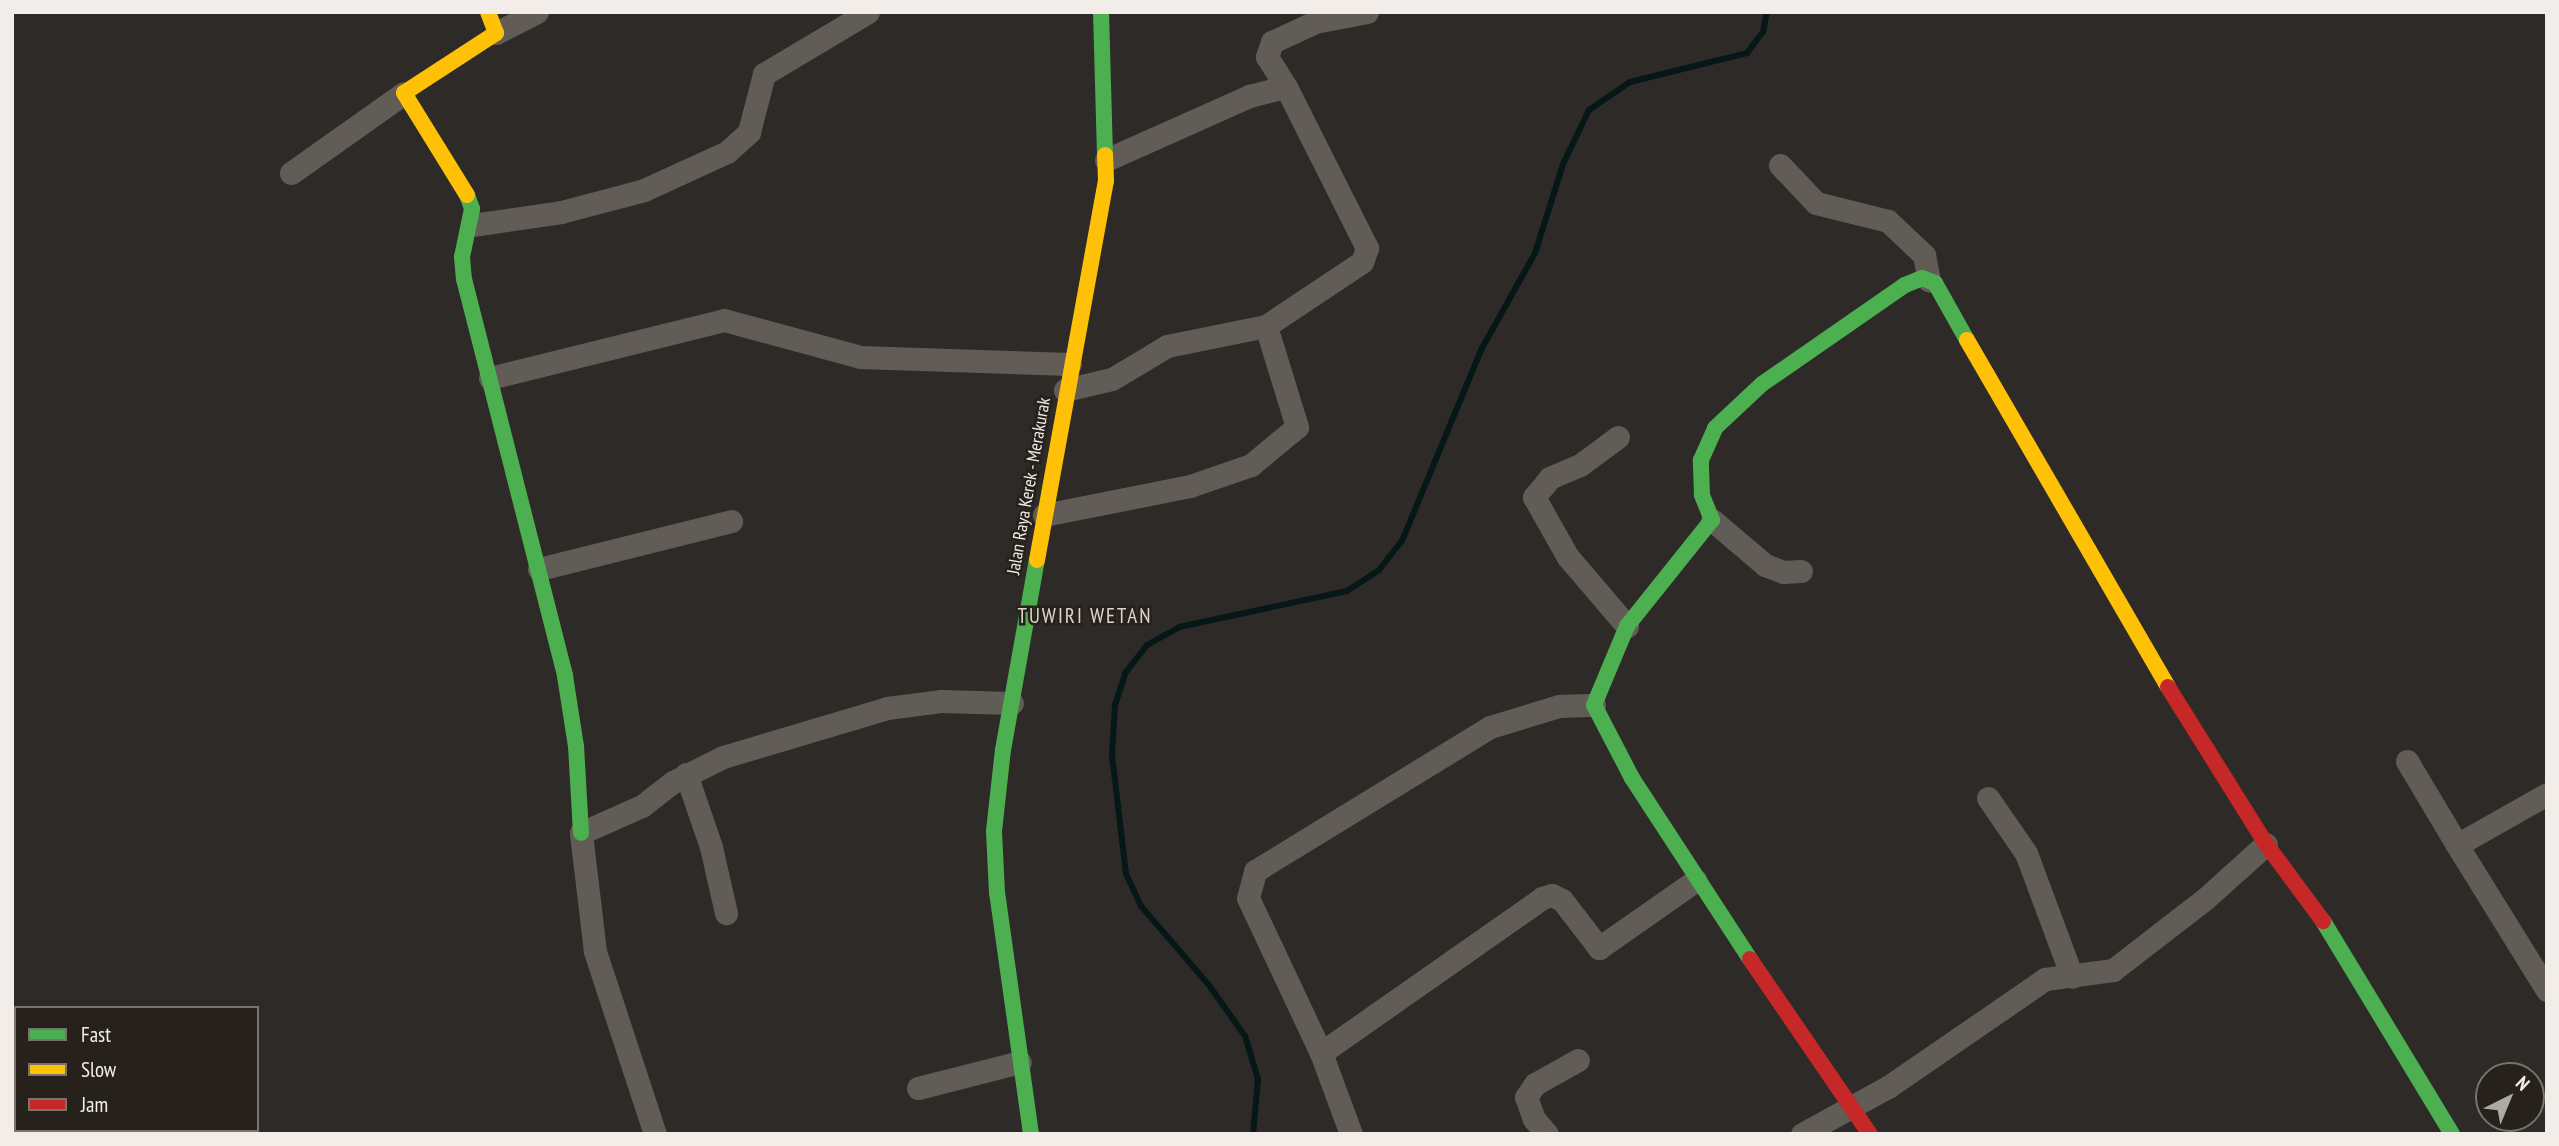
<!DOCTYPE html>
<html>
<head>
<meta charset="utf-8">
<style>
  body { margin:0 }
  #map { position:relative; width:2559px; height:1146px; overflow:hidden; background:#2e2a27; font-family:"PT Sans Narrow",sans-serif }
  div>[style] { position:absolute }
  [style*='--x'] { left:calc(var(--x)*1px); top:calc(var(--y)*1px); width:calc(var(--w)*1px); rotate:calc(var(--a)*1deg) }
  .stream>* { height:6px; margin:-3px; padding:0 3px; transform-origin:3px; border-radius:3px; background:#061718 }
  .street>* { height:23px; margin:-11.5px; padding:0 11.5px; transform-origin:11.5px; border-radius:11.5px; background:#625c57 }
  .fast>* { height:16px; margin:-8px; padding:0 8px; transform-origin:8px; border-radius:8px; background:#4caf50 }
  .slow>* { height:16px; margin:-8px; padding:0 8px; transform-origin:8px; border-radius:8px; background:#ffc107 }
  .jam>* { height:16px; margin:-8px; padding:0 8px; transform-origin:8px; border-radius:8px; background:#c62828 }
  span { translate:-50% -50%; white-space:nowrap; text-align:center; line-height:1.15; -webkit-text-stroke:5px #27211b; paint-order:stroke }
  .street-label { font-size:18px; color:#f2ede9 }
  .quarter-label { font-size:21px; color:#ddd5cc; letter-spacing:2px }
  .frame { position:absolute; inset:0; border:14px solid #f2ede9; pointer-events:none }
  .legend { position:absolute; left:14px; top:1006px; width:245px; height:126px; box-sizing:border-box; background:#27211b; border:2px solid #78736d; margin:0; padding:9px 12px; list-style:none; font-size:21px; color:#f2ede9 }
  .legend li { display:flex; align-items:center; gap:14px; height:35px }
  .legend b { width:35px; border:2px solid #78736d }
  .north { position:absolute; left:2475px; top:1062px; width:70px; height:70px; box-sizing:border-box; background:#27211b; border:2px solid #78736d; border-radius:50%; rotate:43deg; font-size:19px; font-weight:700; line-height:28px; text-align:center; color:#f2ede9 }
  .north::after { content:''; display:block; margin:auto; width:24px; height:32px; background:#ada9a5; clip-path:polygon(50% 0,100% 100%,50% 72%,0 100%) }
</style>
</head>
<body>
<div id="map">
  <div class="stream">
    <i style="--x:1253;--y:1134;--w:55;--a:-84.8"></i>
    <i style="--x:1258;--y:1079;--w:45;--a:-106.8"></i>
    <i style="--x:1245;--y:1036;--w:64;--a:-125.4"></i>
    <i style="--x:1208;--y:984;--w:103;--a:-130.7"></i>
    <i style="--x:1141;--y:906;--w:35;--a:-115"></i>
    <i style="--x:1126;--y:874;--w:121;--a:-96.7"></i>
    <i style="--x:1112;--y:754;--w:49;--a:-86.5"></i>
    <i style="--x:1115;--y:705;--w:35;--a:-72"></i>
    <i style="--x:1126;--y:672;--w:34;--a:-52"></i>
    <i style="--x:1147;--y:645;--w:37;--a:-29"></i>
    <i style="--x:1179;--y:627;--w:172;--a:-12.1"></i>
    <i style="--x:1347;--y:591;--w:38;--a:-33"></i>
    <i style="--x:1379;--y:570;--w:37;--a:-52"></i>
    <i style="--x:1402;--y:541;--w:207;--a:-67.5"></i>
    <i style="--x:1481;--y:350;--w:111;--a:-60.9"></i>
    <i style="--x:1535;--y:253;--w:93;--a:-72.5"></i>
    <i style="--x:1563;--y:164;--w:60;--a:-64.3"></i>
    <i style="--x:1589;--y:110;--w:50;--a:-34.3"></i>
    <i style="--x:1630;--y:82;--w:121;--a:-13.9"></i>
    <i style="--x:1747;--y:53;--w:26;--a:-53"></i>
    <i style="--x:1763;--y:32;--w:20;--a:-79"></i>
  </div>
  <div class="street">
    <i style="--x:496;--y:33;--w:46;--a:-27.1"></i>
    <i style="--x:1106;--y:160;--w:157;--a:-24.1"></i>
    <i style="--x:1249;--y:96;--w:38;--a:-14"></i>
    <i style="--x:1286;--y:87;--w:36;--a:-122"></i>
    <i style="--x:1267;--y:57;--w:16;--a:-72"></i>
    <i style="--x:1272;--y:42;--w:47;--a:-24.9"></i>
    <i style="--x:1315;--y:22;--w:53;--a:-10.9"></i>
    <i style="--x:1780;--y:165;--w:52;--a:46.5"></i>
    <i style="--x:1816;--y:203;--w:74;--a:14"></i>
    <i style="--x:1888;--y:221;--w:50;--a:43.4"></i>
    <i style="--x:1924;--y:255;--w:26;--a:79"></i>
    <i style="--x:291;--y:173;--w:138;--a:-35.3"></i>
    <i style="--x:472;--y:225;--w:90;--a:-8.3"></i>
    <i style="--x:561;--y:212;--w:86;--a:-14.8"></i>
    <i style="--x:644;--y:190;--w:91;--a:-24.6"></i>
    <i style="--x:727;--y:152;--w:30;--a:-42"></i>
    <i style="--x:749;--y:132;--w:60;--a:-75.5"></i>
    <i style="--x:764;--y:74;--w:121;--a:-30.8"></i>
    <i style="--x:490;--y:378;--w:241;--a:-13.9"></i>
    <i style="--x:724;--y:320;--w:141;--a:15.2"></i>
    <i style="--x:860;--y:357;--w:210;--a:1.9"></i>
    <i style="--x:1065;--y:390;--w:48;--a:-13.2"></i>
    <i style="--x:1112;--y:379;--w:64;--a:-31"></i>
    <i style="--x:1167;--y:346;--w:101;--a:-11.4"></i>
    <i style="--x:1266;--y:326;--w:115;--a:-33.7"></i>
    <i style="--x:1362;--y:262;--w:15;--a:-70"></i>
    <i style="--x:1367;--y:248;--w:180;--a:-116.7"></i>
    <i style="--x:1618;--y:437;--w:47;--a:143.6"></i>
    <i style="--x:1580;--y:465;--w:33;--a:157"></i>
    <i style="--x:1550;--y:478;--w:25;--a:130"></i>
    <i style="--x:1534;--y:497;--w:69;--a:60.5"></i>
    <i style="--x:1568;--y:557;--w:91;--a:49.5"></i>
    <i style="--x:1044;--y:515;--w:149;--a:-11.2"></i>
    <i style="--x:1190;--y:486;--w:65;--a:-19"></i>
    <i style="--x:1251;--y:465;--w:60;--a:-39.6"></i>
    <i style="--x:1297;--y:427;--w:106;--a:-107.1"></i>
    <i style="--x:1712;--y:520;--w:70;--a:40.3"></i>
    <i style="--x:1765;--y:565;--w:19;--a:21"></i>
    <i style="--x:1783;--y:572;--w:18;--a:-3"></i>
    <i style="--x:539;--y:569;--w:198;--a:-14"></i>
    <i style="--x:2407;--y:761;--w:98;--a:59.2"></i>
    <i style="--x:686;--y:774;--w:77;--a:71.1"></i>
    <i style="--x:711;--y:847;--w:68;--a:77.2"></i>
    <i style="--x:2547;--y:794;--w:103;--a:150.5"></i>
    <i style="--x:2457;--y:845;--w:171;--a:58.2"></i>
    <i style="--x:1988;--y:798;--w:67;--a:55.4"></i>
    <i style="--x:2026;--y:853;--w:132;--a:69.6"></i>
    <i style="--x:1321;--y:1053;--w:270;--a:-35"></i>
    <i style="--x:1542;--y:898;--w:10;--a:-17"></i>
    <i style="--x:1552;--y:895;--w:11;--a:27"></i>
    <i style="--x:1562;--y:900;--w:61;--a:52.4"></i>
    <i style="--x:1599;--y:948;--w:118;--a:-35"></i>
    <i style="--x:918;--y:1088;--w:105;--a:-14.3"></i>
    <i style="--x:655;--y:1134;--w:193;--a:-108.2"></i>
    <i style="--x:595;--y:951;--w:119;--a:-96.8"></i>
    <i style="--x:581;--y:833;--w:67;--a:-23.9"></i>
    <i style="--x:642;--y:806;--w:39;--a:-38"></i>
    <i style="--x:673;--y:782;--w:56;--a:-26.6"></i>
    <i style="--x:723;--y:757;--w:171;--a:-16.6"></i>
    <i style="--x:887;--y:708;--w:54;--a:-7.4"></i>
    <i style="--x:941;--y:701;--w:71;--a:1.6"></i>
    <i style="--x:1351;--y:1134;--w:86;--a:-110.3"></i>
    <i style="--x:1321;--y:1053;--w:171;--a:-115.2"></i>
    <i style="--x:1248;--y:898;--w:28;--a:-75"></i>
    <i style="--x:1255;--y:871;--w:276;--a:-31.5"></i>
    <i style="--x:1490;--y:727;--w:72;--a:-16.9"></i>
    <i style="--x:1559;--y:706;--w:35;--a:-2"></i>
    <i style="--x:1547;--y:1134;--w:20;--a:-131"></i>
    <i style="--x:1534;--y:1119;--w:23;--a:-110"></i>
    <i style="--x:1526;--y:1097;--w:16;--a:-55"></i>
    <i style="--x:1535;--y:1084;--w:49;--a:-29.2"></i>
    <i style="--x:1802;--y:1134;--w:98;--a:-28.7"></i>
    <i style="--x:1888;--y:1087;--w:191;--a:-34.5"></i>
    <i style="--x:2045;--y:979;--w:69;--a:-7.5"></i>
    <i style="--x:2113;--y:970;--w:116;--a:-37.7"></i>
    <i style="--x:2205;--y:899;--w:82;--a:-42"></i>
  </div>
  <div class="fast">
    <i style="--x:1101;--y:12;--w:143;--a:88.4"></i>
    <i style="--x:467;--y:195;--w:15;--a:70"></i>
    <i style="--x:472;--y:209;--w:49;--a:101.8"></i>
    <i style="--x:462;--y:257;--w:22;--a:85"></i>
    <i style="--x:464;--y:279;--w:410;--a:75.7"></i>
    <i style="--x:565;--y:676;--w:71;--a:81.1"></i>
    <i style="--x:576;--y:746;--w:87;--a:86.7"></i>
    <i style="--x:2323;--y:921;--w:249;--a:58.8"></i>
    <i style="--x:1750;--y:959;--w:216;--a:-123.1"></i>
    <i style="--x:1632;--y:778;--w:82;--a:-117.5"></i>
    <i style="--x:1594;--y:705;--w:86;--a:-67.3"></i>
    <i style="--x:1627;--y:626;--w:136;--a:-51.3"></i>
    <i style="--x:1712;--y:520;--w:27;--a:-112"></i>
    <i style="--x:1702;--y:495;--w:35;--a:-92"></i>
    <i style="--x:1701;--y:460;--w:35;--a:-66"></i>
    <i style="--x:1715;--y:428;--w:64;--a:-43.1"></i>
    <i style="--x:1762;--y:384;--w:174;--a:-34.7"></i>
    <i style="--x:1905;--y:285;--w:18;--a:-22"></i>
    <i style="--x:1922;--y:278;--w:14;--a:21"></i>
    <i style="--x:1935;--y:283;--w:65;--a:60.7"></i>
    <i style="--x:1031;--y:1134;--w:243;--a:-98"></i>
    <i style="--x:997;--y:893;--w:62;--a:-92.8"></i>
    <i style="--x:994;--y:831;--w:81;--a:-83.7"></i>
    <i style="--x:1003;--y:750;--w:193;--a:-79.9"></i>
  </div>
  <div class="slow">
    <i style="--x:467;--y:195;--w:120;--a:-121.7"></i>
    <i style="--x:404;--y:93;--w:110;--a:-33.1"></i>
    <i style="--x:496;--y:33;--w:22;--a:-111"></i>
    <i style="--x:1967;--y:340;--w:401;--a:59.9"></i>
    <i style="--x:1037;--y:560;--w:385;--a:-79.7"></i>
    <i style="--x:1106;--y:181;--w:26;--a:-92"></i>
  </div>
  <div class="jam">
    <i style="--x:2168;--y:687;--w:185;--a:58"></i>
    <i style="--x:2266;--y:844;--w:96;--a:53.5"></i>
    <i style="--x:1750;--y:959;--w:212;--a:55.6"></i>
  </div>
  <div class="street-label">
    <span style="left:1029px;top:486px;rotate:-80deg">Jalan Raya Kerek - Merakurak</span>
  </div>
  <div class="quarter-label">
    <span style="left:1085px;top:616px">TUWIRI WETAN</span>
  </div>
  <div class="frame"></div>
  <ul class="legend">
  <li><b style="height:9px;background:#4caf50"></b>Fast</li>
  <li><b style="height:9px;background:#ffc107"></b>Slow</li>
  <li><b style="height:9px;background:#c62828"></b>Jam</li>
  </ul>
  <div class="north">N</div>
</div>
</body>
</html>
